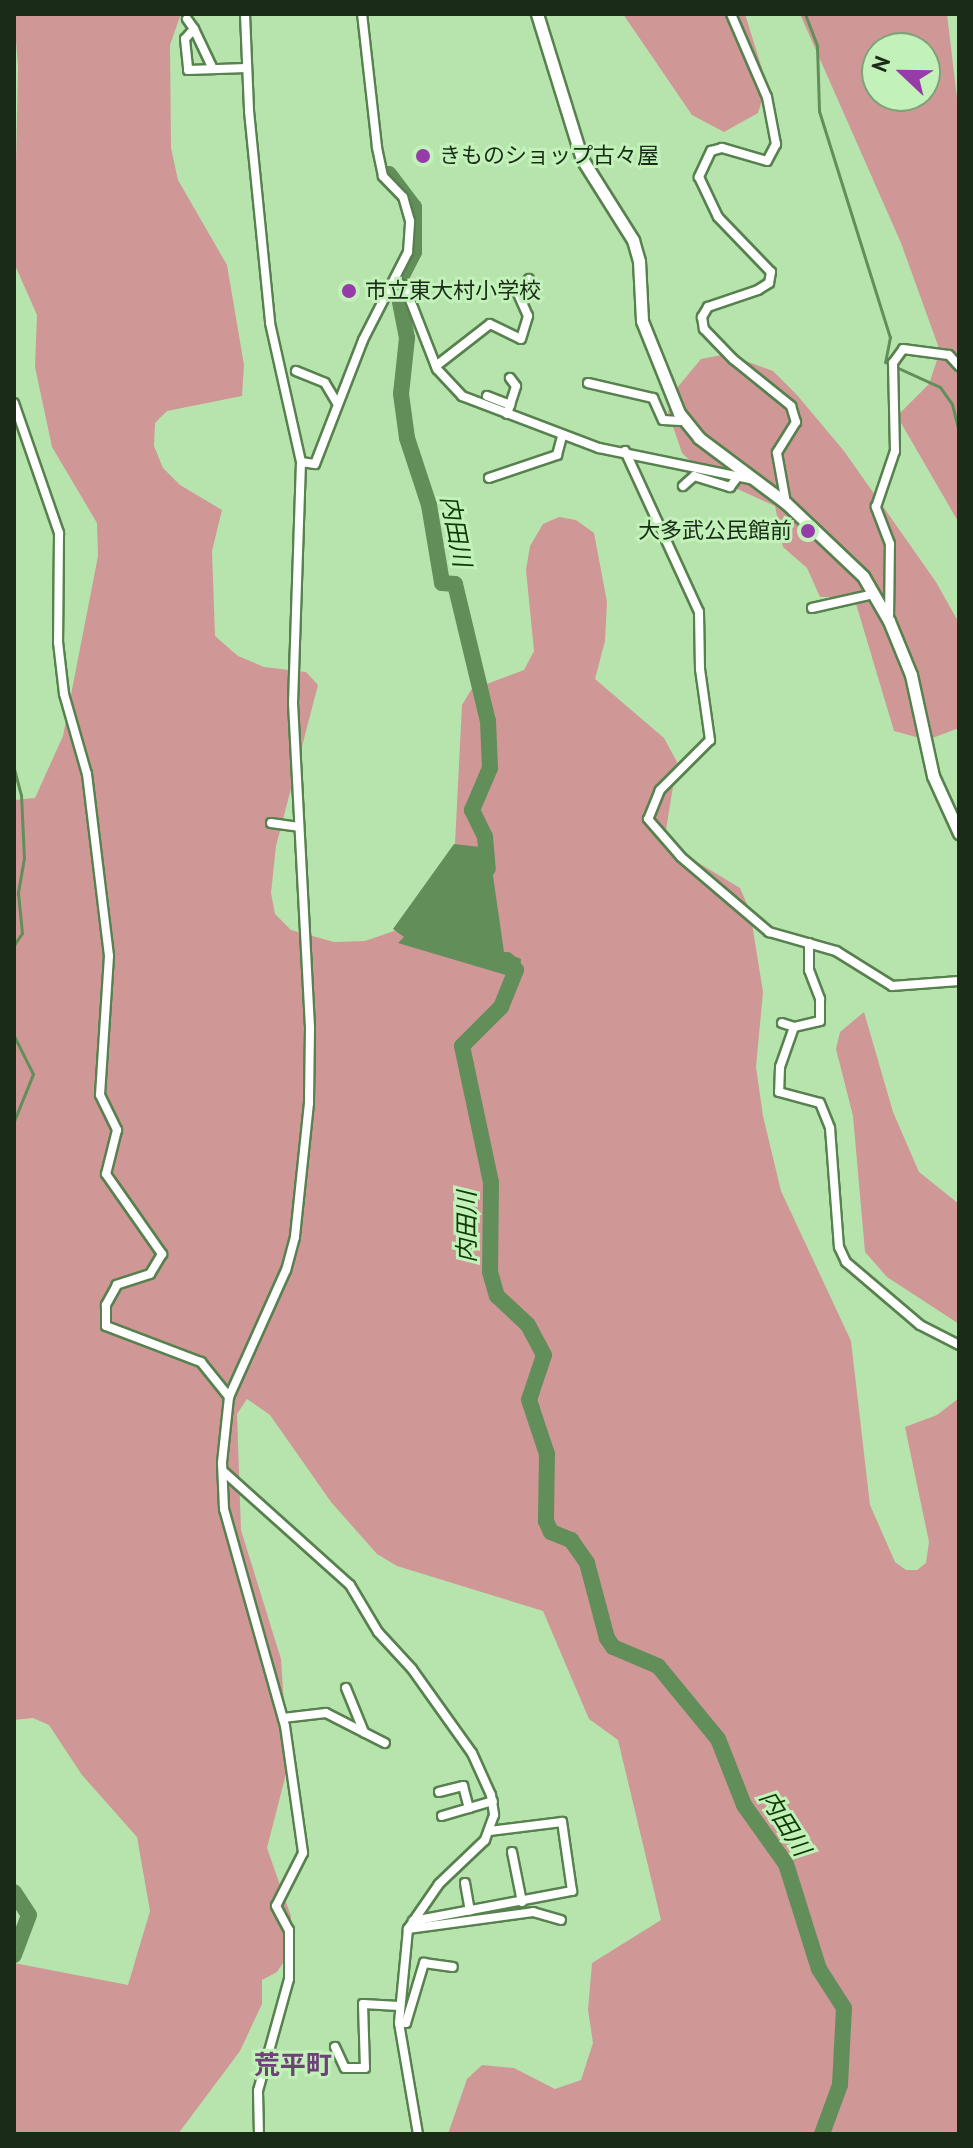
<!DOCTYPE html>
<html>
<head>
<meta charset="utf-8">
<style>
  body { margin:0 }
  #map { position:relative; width:973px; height:2148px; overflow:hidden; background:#b6e4ac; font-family:"PT Sans","Noto Sans JP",sans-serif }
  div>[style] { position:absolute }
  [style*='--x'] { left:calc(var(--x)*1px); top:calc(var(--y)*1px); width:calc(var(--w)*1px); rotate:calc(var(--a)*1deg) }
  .green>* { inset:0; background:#cf9897 }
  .water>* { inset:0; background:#628e59 }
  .stream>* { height:3px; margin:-1.5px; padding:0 1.5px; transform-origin:1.5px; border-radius:1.5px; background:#628e59 }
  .river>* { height:16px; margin:-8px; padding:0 8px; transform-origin:8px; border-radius:8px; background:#628e59 }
  .roads { filter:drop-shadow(2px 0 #57814e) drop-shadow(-2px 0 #57814e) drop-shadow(0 2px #57814e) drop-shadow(0 -2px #57814e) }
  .street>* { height:8px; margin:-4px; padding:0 4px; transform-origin:4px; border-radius:4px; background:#fff }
  .secondary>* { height:11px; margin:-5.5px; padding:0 5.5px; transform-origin:5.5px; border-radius:5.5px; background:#fff }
  .dots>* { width:22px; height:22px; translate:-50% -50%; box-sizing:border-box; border:4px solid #c2f1b9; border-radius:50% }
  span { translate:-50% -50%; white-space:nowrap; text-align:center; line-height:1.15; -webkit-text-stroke:6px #c2f1b9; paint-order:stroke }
  .poi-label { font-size:22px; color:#1a2c17 }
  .left { translate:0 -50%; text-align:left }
  .right { translate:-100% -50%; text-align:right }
  .water-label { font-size:24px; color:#0e3b03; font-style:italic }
  .quarter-label { font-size:26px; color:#6e4178; font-weight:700 }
  .frame { position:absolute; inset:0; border:16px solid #1a2c17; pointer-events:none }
  .north { position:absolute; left:861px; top:32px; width:80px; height:80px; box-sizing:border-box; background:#c2f1b9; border:2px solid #7fa278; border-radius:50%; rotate:292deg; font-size:22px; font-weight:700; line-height:32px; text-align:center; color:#1a2c17 }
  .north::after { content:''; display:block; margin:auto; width:28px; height:36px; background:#953ca8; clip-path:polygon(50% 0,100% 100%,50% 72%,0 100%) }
</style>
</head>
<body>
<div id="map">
  <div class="green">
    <i style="clip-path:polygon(14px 14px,181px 14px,170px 45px,171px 148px,178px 180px,227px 265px,244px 365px,242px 396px,167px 411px,155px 423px,154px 446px,163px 468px,180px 485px,222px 510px,212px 551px,215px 636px,238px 656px,264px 667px,306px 672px,318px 685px,276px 846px,271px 893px,275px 914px,291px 930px,334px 942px,365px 941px,420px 922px,455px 844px,462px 705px,471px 690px,524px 670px,534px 651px,526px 570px,530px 546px,543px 524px,559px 517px,576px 520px,594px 533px,607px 602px,605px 641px,595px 679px,664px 738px,677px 762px,664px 842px,740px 888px,750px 911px,763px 992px,756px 1067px,763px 1116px,781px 1191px,851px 1341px,870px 1505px,895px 1562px,906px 1570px,917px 1570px,926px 1563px,929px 1542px,905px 1427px,937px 1415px,959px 1398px,959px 2134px,448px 2134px,467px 2079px,482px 2065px,514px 2068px,555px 2089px,581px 2080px,593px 2043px,588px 2010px,592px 1963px,661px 1920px,618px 1740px,589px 1719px,543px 1611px,397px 1566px,377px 1554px,331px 1502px,270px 1415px,247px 1399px,237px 1414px,241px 1530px,281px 1659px,288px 1766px,267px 1848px,291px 1916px,291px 1951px,277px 1972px,262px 1980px,262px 2004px,240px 2051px,178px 2134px,14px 2134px,14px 1963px,128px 1985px,150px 1911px,137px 1837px,82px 1775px,49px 1725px,33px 1718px,14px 1720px,14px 800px,35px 798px,63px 736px,98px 556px,97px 523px,52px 447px,35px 367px,37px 315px,14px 263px,18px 67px)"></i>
    <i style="clip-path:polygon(623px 14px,745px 14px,767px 85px,758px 113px,724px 132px,692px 115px)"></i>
    <i style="clip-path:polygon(evenodd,800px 14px,947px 14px,959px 115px,959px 523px,897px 416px,929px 384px,940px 351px,901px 243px,800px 14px,877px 48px,925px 48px,925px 96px,877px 96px,877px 48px)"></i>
    <i style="clip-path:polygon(727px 354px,773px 371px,797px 395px,844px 451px,936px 582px,959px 623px,959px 728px,927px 740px,894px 731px,854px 597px,820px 597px,807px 568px,783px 547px,775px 506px,704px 474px,682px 453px,668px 412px,672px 394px,701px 359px)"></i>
    <i style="clip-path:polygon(864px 1012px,893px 1112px,919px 1172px,959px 1204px,959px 1324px,887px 1277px,865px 1252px,853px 1116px,836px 1049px,840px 1032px)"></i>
  </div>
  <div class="water">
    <i style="clip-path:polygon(454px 844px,489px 848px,504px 952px,521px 959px,519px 979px,398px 943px,404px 937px,393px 929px)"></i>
  </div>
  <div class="stream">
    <i style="--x:805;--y:14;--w:34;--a:69"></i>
    <i style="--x:817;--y:46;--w:65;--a:88.2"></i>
    <i style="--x:819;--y:111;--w:237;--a:72.6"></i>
    <i style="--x:890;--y:337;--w:25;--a:101"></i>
    <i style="--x:885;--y:362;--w:60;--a:24.4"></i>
    <i style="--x:940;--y:387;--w:21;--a:55"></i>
    <i style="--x:952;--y:404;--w:30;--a:76"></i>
    <i style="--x:14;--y:769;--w:27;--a:75"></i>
    <i style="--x:21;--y:795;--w:63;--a:87.3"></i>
    <i style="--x:24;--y:858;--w:36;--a:100"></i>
    <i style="--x:18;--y:893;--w:40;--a:84.3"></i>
    <i style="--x:22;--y:933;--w:14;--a:124"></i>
    <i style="--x:14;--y:1036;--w:42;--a:63.4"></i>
    <i style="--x:33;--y:1074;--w:51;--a:112"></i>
  </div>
  <div class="river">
    <i style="--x:389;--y:174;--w:41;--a:52.9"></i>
    <i style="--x:414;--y:207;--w:45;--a:90"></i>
    <i style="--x:414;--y:252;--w:27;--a:117"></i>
    <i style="--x:398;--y:292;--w:47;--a:78.9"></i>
    <i style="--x:407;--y:338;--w:56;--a:96.1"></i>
    <i style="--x:401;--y:394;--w:44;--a:82.2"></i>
    <i style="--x:407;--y:438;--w:71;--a:71.8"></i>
    <i style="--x:429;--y:505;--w:79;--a:80.5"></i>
    <i style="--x:442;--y:583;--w:13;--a:4"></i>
    <i style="--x:455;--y:584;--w:141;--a:76.5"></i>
    <i style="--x:488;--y:721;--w:47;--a:87.6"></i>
    <i style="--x:490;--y:768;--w:46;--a:113.2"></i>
    <i style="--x:472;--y:810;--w:30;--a:64"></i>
    <i style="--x:485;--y:837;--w:32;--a:85"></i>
    <i style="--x:507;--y:960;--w:13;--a:48"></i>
    <i style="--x:516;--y:970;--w:40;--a:112"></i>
    <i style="--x:501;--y:1007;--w:55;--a:135"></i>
    <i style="--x:462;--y:1046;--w:139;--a:78"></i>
    <i style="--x:491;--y:1182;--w:90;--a:90.6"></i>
    <i style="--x:490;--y:1272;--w:25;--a:74"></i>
    <i style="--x:497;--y:1296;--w:42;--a:43.1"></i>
    <i style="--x:528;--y:1325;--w:34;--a:62"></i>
    <i style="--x:544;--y:1355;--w:47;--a:108.4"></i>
    <i style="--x:529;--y:1400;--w:57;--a:71.6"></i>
    <i style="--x:547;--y:1454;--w:67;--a:90.9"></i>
    <i style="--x:546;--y:1521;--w:12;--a:66"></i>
    <i style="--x:551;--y:1532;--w:22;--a:22"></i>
    <i style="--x:571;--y:1540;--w:28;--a:55"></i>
    <i style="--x:587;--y:1563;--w:78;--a:75.1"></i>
    <i style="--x:607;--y:1638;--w:11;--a:56"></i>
    <i style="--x:613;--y:1647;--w:49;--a:22.9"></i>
    <i style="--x:658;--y:1666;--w:94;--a:50.6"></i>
    <i style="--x:718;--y:1739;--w:71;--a:68.5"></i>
    <i style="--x:744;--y:1805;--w:72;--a:54.6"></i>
    <i style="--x:786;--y:1864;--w:110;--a:72.6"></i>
    <i style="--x:819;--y:1969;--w:46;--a:57.3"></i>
    <i style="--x:844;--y:2008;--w:77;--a:93"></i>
    <i style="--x:840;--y:2085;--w:52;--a:110.2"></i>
    <i style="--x:14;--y:1892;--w:27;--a:57"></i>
    <i style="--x:29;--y:1915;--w:43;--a:110.6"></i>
  </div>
  <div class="roads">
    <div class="street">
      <i style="--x:245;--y:14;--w:97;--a:87.6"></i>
      <i style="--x:249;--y:111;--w:213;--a:84.3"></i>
      <i style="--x:270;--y:323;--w:142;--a:77.4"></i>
      <i style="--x:301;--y:462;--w:241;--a:91.9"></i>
      <i style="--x:293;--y:703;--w:325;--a:87"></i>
      <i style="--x:310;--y:1028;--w:75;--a:90.8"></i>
      <i style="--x:309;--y:1103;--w:135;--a:96"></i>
      <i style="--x:295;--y:1237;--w:34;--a:105"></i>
      <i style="--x:286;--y:1270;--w:139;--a:114.2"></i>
      <i style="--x:229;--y:1397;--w:66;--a:96.1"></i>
      <i style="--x:222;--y:1463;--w:46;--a:87.5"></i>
      <i style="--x:224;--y:1509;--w:225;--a:74.3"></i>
      <i style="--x:285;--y:1726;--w:128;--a:81.9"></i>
      <i style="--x:303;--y:1853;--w:59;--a:117"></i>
      <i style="--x:276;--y:1906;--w:27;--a:62"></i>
      <i style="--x:289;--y:1930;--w:49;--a:90"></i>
      <i style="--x:289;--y:1979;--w:116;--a:105.5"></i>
      <i style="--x:258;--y:2091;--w:43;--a:88.7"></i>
      <i style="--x:731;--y:14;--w:90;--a:66.6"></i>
      <i style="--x:767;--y:97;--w:48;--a:79.2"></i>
      <i style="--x:776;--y:144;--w:19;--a:118"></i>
      <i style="--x:767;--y:161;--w:47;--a:-163.9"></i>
      <i style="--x:722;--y:148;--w:11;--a:165"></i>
      <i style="--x:711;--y:151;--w:29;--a:115"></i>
      <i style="--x:699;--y:177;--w:44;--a:64.6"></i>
      <i style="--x:718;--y:217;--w:76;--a:46.1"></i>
      <i style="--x:771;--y:272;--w:11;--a:100"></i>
      <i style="--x:769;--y:283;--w:13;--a:148"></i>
      <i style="--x:758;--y:290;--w:53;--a:161.2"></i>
      <i style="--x:708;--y:307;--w:12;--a:121"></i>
      <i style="--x:702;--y:317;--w:12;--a:81"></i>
      <i style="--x:704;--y:329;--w:42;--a:46"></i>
      <i style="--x:733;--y:359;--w:75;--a:39"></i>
      <i style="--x:791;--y:406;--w:17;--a:73"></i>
      <i style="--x:796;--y:422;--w:36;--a:122"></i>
      <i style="--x:777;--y:453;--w:51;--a:79.8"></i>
      <i style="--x:187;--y:19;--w:12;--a:55"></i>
      <i style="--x:213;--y:69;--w:44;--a:-115.4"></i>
      <i style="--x:194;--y:29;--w:13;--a:132"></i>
      <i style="--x:185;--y:39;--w:31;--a:84"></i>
      <i style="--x:188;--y:70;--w:59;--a:-1.9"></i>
      <i style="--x:396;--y:281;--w:11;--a:34"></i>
      <i style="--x:405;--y:287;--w:88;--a:68.7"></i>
      <i style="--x:437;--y:369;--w:37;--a:47"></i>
      <i style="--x:462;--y:396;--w:147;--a:20.8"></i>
      <i style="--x:599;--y:448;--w:159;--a:11.6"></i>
      <i style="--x:436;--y:366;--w:68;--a:-37.9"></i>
      <i style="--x:490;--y:324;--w:34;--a:26"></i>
      <i style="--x:521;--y:339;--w:24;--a:-73"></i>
      <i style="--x:528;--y:316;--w:27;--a:-114"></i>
      <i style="--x:517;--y:291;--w:17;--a:-45"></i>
      <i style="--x:296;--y:371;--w:31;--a:22"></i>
      <i style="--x:325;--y:383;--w:23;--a:59"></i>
      <i style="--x:588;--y:383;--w:67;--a:13"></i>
      <i style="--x:653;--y:398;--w:24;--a:66"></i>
      <i style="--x:663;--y:420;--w:22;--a:3"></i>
      <i style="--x:487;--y:396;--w:25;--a:21"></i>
      <i style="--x:14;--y:403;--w:138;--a:70.9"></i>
      <i style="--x:59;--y:533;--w:109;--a:90.5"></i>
      <i style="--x:58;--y:642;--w:52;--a:83.4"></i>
      <i style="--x:64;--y:694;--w:83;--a:74"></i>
      <i style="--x:87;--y:774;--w:183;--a:83.1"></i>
      <i style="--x:109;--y:956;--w:139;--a:93.7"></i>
      <i style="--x:100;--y:1095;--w:39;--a:64"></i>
      <i style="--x:117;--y:1130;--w:45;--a:104"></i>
      <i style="--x:106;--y:1174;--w:98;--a:55"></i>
      <i style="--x:162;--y:1254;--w:23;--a:121"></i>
      <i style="--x:150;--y:1274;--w:35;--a:162"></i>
      <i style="--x:117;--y:1285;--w:23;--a:119"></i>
      <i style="--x:106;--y:1305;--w:21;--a:90"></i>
      <i style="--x:106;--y:1326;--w:102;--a:20.8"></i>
      <i style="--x:201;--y:1362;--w:45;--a:51.3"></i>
      <i style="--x:507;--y:414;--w:29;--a:-72"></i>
      <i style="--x:516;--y:386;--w:10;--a:-127"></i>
      <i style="--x:625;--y:451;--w:177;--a:65.3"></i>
      <i style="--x:699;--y:612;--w:57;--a:89"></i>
      <i style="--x:700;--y:669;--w:72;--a:82"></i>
      <i style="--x:710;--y:740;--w:71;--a:135"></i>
      <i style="--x:660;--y:790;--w:31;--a:112"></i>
      <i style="--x:648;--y:819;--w:50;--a:49"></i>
      <i style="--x:681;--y:857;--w:116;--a:40.4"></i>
      <i style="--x:769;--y:932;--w:70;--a:15.8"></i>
      <i style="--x:836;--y:951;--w:66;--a:32"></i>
      <i style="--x:892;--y:986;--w:67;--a:-4.3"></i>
      <i style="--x:301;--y:462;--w:14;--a:8"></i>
      <i style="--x:315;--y:464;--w:133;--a:-68.8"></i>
      <i style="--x:363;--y:340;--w:99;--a:-62.9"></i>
      <i style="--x:408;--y:252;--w:31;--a:-86"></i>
      <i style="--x:410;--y:221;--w:25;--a:-106"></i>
      <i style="--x:403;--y:197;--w:29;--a:-134"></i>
      <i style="--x:383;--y:176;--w:30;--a:-102"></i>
      <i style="--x:377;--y:147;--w:134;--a:-96.4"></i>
      <i style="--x:489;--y:478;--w:72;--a:-18.7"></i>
      <i style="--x:557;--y:455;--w:20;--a:-75"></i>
      <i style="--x:683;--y:486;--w:15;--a:-42"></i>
      <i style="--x:694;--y:476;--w:38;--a:17"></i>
      <i style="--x:730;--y:487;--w:10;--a:-53"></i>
      <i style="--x:812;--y:608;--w:64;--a:-12.7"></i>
      <i style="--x:889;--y:621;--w:77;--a:-89.3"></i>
      <i style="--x:890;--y:544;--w:40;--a:-111"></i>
      <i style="--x:876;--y:507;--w:59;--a:-71.3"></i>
      <i style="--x:895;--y:451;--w:88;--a:-91.3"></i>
      <i style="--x:893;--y:363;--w:17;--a:-54"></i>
      <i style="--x:903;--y:349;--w:46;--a:7.4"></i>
      <i style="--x:949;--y:355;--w:15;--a:48"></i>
      <i style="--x:271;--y:823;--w:28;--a:8"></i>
      <i style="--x:809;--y:943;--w:27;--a:90"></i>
      <i style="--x:809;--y:970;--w:31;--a:69"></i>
      <i style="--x:820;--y:999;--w:22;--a:90"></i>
      <i style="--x:820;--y:1021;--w:27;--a:167"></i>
      <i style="--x:794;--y:1027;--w:42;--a:109.3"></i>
      <i style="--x:780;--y:1067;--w:25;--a:92"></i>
      <i style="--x:779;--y:1092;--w:42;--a:15"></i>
      <i style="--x:820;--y:1103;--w:27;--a:68"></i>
      <i style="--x:830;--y:1128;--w:119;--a:85.7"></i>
      <i style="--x:839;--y:1247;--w:17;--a:65"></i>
      <i style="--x:846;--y:1262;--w:97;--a:40.4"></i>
      <i style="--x:920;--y:1325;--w:44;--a:27.1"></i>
      <i style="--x:782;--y:1023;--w:13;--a:18"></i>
      <i style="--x:224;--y:1472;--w:169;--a:41.9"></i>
      <i style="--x:350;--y:1585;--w:55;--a:59.2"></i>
      <i style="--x:378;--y:1632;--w:50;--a:47.4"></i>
      <i style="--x:412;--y:1669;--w:103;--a:54.5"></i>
      <i style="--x:472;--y:1753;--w:46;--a:65.7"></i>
      <i style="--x:491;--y:1795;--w:20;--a:81"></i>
      <i style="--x:494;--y:1815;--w:27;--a:110"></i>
      <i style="--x:485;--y:1840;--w:64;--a:136.3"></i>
      <i style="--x:439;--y:1884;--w:55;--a:124.6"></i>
      <i style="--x:408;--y:1929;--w:94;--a:95.5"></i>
      <i style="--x:399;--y:2023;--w:113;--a:80.3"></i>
      <i style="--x:346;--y:1688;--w:48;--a:67.8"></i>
      <i style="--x:283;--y:1718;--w:43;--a:-6.6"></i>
      <i style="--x:326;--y:1713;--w:66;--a:27"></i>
      <i style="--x:439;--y:1792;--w:25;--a:-14"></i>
      <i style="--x:463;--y:1786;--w:23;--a:75"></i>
      <i style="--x:442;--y:1816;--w:53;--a:-16.4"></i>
      <i style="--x:512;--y:1852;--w:51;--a:78.7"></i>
      <i style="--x:465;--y:1883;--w:28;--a:80"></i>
      <i style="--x:413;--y:1921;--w:162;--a:-10.7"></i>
      <i style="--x:572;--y:1891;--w:70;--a:-98.2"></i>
      <i style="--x:562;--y:1822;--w:73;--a:172.9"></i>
      <i style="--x:408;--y:1929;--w:126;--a:-7.7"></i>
      <i style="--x:533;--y:1912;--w:29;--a:16"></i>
      <i style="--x:399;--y:2023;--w:7;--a:0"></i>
      <i style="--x:406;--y:2023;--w:63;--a:-73.3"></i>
      <i style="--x:424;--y:1963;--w:29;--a:8"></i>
      <i style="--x:335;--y:2047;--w:23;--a:65"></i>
      <i style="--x:345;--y:2068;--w:20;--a:0"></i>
      <i style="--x:365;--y:2068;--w:64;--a:-91.8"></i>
      <i style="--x:363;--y:2004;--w:36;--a:3"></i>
    </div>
    <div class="secondary">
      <i style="--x:537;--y:14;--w:152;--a:72.8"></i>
      <i style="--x:582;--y:159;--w:96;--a:57.8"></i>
      <i style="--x:633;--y:240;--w:22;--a:74"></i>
      <i style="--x:639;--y:261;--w:60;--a:87.1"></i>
      <i style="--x:642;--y:321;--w:99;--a:68.1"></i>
      <i style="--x:679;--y:413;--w:32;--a:51"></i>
      <i style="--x:699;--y:438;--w:109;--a:36.8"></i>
      <i style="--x:786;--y:503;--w:106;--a:43.5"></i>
      <i style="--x:863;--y:576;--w:52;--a:60"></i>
      <i style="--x:889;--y:621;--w:58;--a:67.8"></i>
      <i style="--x:911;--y:675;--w:103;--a:77.7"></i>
      <i style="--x:933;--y:776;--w:63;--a:65.5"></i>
    </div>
  </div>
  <div class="dots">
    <i style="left:423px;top:156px;background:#953ca8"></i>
    <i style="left:349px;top:291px;background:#953ca8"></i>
    <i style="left:808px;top:531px;background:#953ca8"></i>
  </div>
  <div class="poi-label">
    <span class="left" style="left:439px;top:156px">きものショップ古々屋</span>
    <span class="left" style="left:365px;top:291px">市立東大村小学校</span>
    <span class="right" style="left:792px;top:531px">大多武公民館前</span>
  </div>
  <div class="water-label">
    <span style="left:456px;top:531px;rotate:79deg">内田川</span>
    <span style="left:467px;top:1227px;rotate:-90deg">内田川</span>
    <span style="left:785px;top:1823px;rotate:58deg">内田川</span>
  </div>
  <div class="quarter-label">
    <span style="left:293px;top:2065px">荒平町</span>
  </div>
  <div class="frame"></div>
  <div class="north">N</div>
</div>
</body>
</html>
